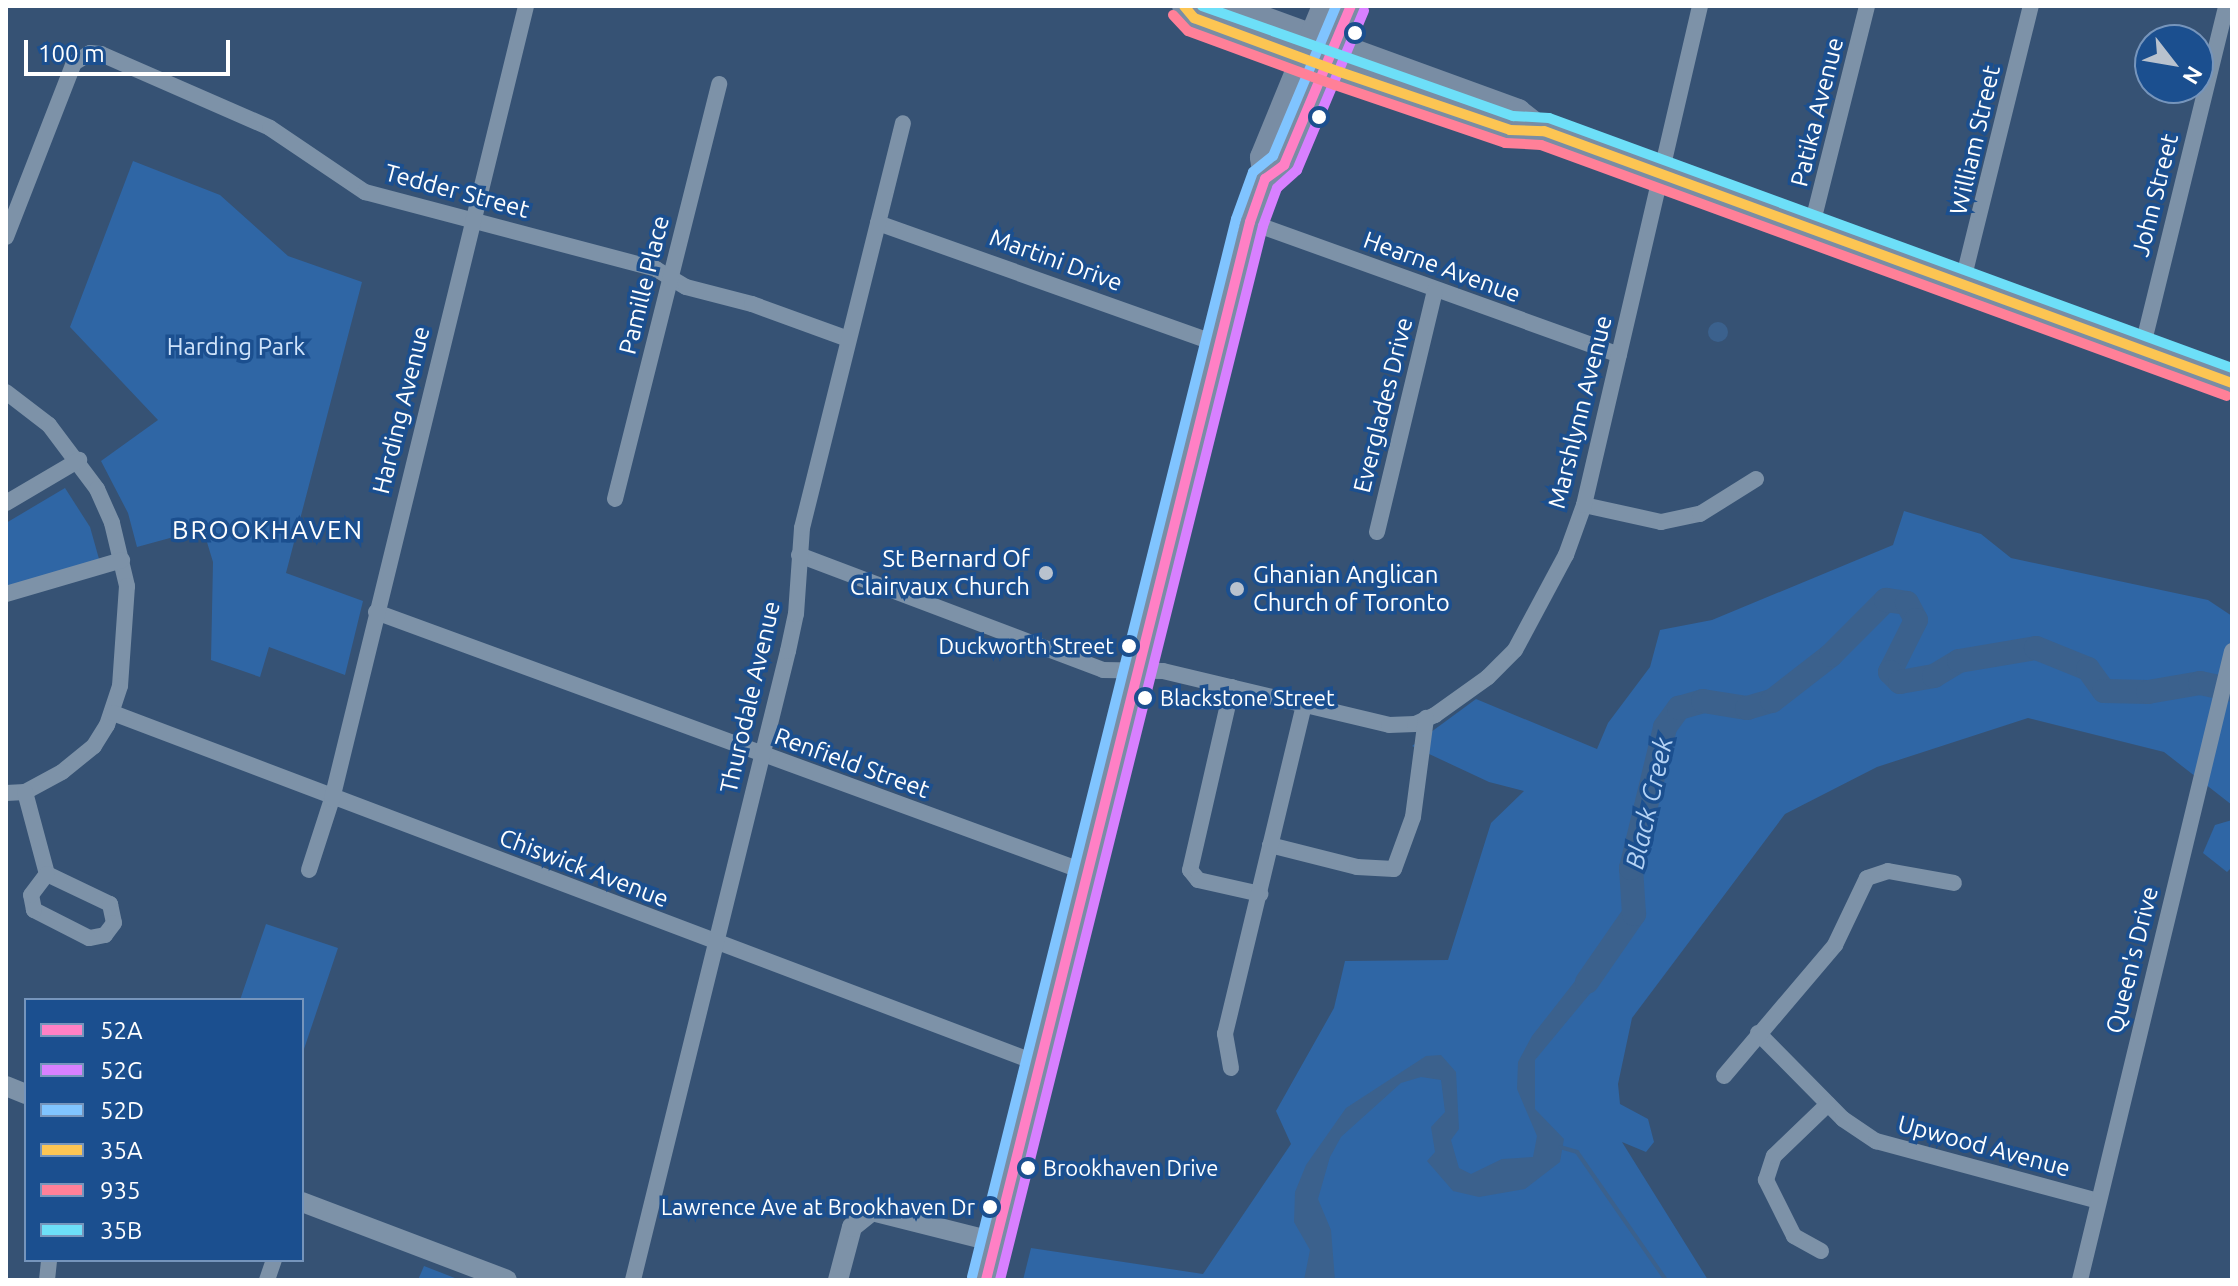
<!DOCTYPE html>
<html>
<head>
<meta charset="utf-8">
<style>
  body { margin:0 }
  #map { position:relative; width:2238px; height:1286px; overflow:hidden; background:#365274; font-family:Ubuntu,sans-serif }
  div>[style] { position:absolute }
  [style*='--x'] { left:calc(var(--x)*1px); top:calc(var(--y)*1px); width:calc(var(--w)*1px); rotate:calc(var(--a)*1deg) }
  .green>* { inset:0; background:#2f66a5 }
  .water>* { inset:0; background:#3b618d }
  .round { border-radius:50% }
  .stream>* { height:4px; margin:-2px; padding:0 2px; transform-origin:2px; border-radius:2px; background:#3b618d }
  .river>* { height:24px; margin:-12px; padding:0 12px; transform-origin:12px; border-radius:12px; background:#3b618d }
  .minor>* { height:16px; margin:-8px; padding:0 8px; transform-origin:8px; border-radius:8px; background:#7d92a8 }
  .tertiary>* { height:20px; margin:-10px; padding:0 10px; transform-origin:10px; border-radius:10px; background:#7d92a8 }
  .secondary>* { height:24px; margin:-12px; padding:0 12px; transform-origin:12px; border-radius:12px; background:#798da4 }
  .bus-1>* { height:10px; margin:-5px; padding:0 5px; transform-origin:5px; border-radius:5px; background:#ff80c5 }
  .bus-2>* { height:10px; margin:-5px; padding:0 5px; transform-origin:5px; border-radius:5px; background:#d880ff }
  .bus-3>* { height:10px; margin:-5px; padding:0 5px; transform-origin:5px; border-radius:5px; background:#80c4ff }
  .bus-4>* { height:10px; margin:-5px; padding:0 5px; transform-origin:5px; border-radius:5px; background:#fcc553 }
  .bus-5>* { height:10px; margin:-5px; padding:0 5px; transform-origin:5px; border-radius:5px; background:#ff8098 }
  .bus-6>* { height:10px; margin:-5px; padding:0 5px; transform-origin:5px; border-radius:5px; background:#6ddff8 }
  .dots>* { width:22px; height:22px; translate:-50% -50%; box-sizing:border-box; border:4px solid #1b4f8f; border-radius:50% }
  span { translate:-50% -50%; white-space:nowrap; text-align:center; line-height:1.15; -webkit-text-stroke:7px #1b4f8f; paint-order:stroke }
  .bus-label { font-size:22px; color:#fff }
  .right { translate:-100% -50%; text-align:right }
  .left { translate:0 -50%; text-align:left }
  .street-label { font-size:24px; color:#fff }
  .park-label { font-size:24px; color:#cfe3fa }
  .poi-label { font-size:24px; color:#fff }
  .neighbourhood-label { font-size:26px; color:#fff; letter-spacing:2px }
  .water-label { font-size:26px; color:#b5d3f5; font-style:italic }
  .frame { position:absolute; inset:0; border:8px solid #fff; pointer-events:none }
  .legend { position:absolute; left:24px; top:998px; width:280px; height:264px; box-sizing:border-box; background:#1b4f8f; border:2px solid #7695bc; margin:0; padding:10px 14px; list-style:none; font-size:24px; color:#fff }
  .legend li { display:flex; align-items:center; gap:16px; height:40px }
  .legend b { width:40px; border:2px solid #7695bc }
  .north { position:absolute; left:2134px; top:24px; width:80px; height:80px; box-sizing:border-box; background:#1b4f8f; border:2px solid #7695bc; border-radius:50%; rotate:121deg; font-size:22px; font-weight:700; line-height:32px; text-align:center; color:#fff }
  .north::after { content:''; display:block; margin:auto; width:28px; height:36px; background:#b9c2ce; clip-path:polygon(50% 0,100% 100%,50% 72%,0 100%) }
  .scale { position:absolute; left:24px; top:40px; width:206px; height:36px; box-sizing:border-box; border:4px solid #fff; border-top:0; padding-left:10px; font-size:24px; line-height:28px; white-space:nowrap; color:#fff; -webkit-text-stroke:6px #1b4f8f; paint-order:stroke }
</style>
</head>
<body>
<div id="map">
  <div class="green">
    <i style="clip-path:polygon(133px 161px,220px 195px,288px 256px,362px 282px,286px 573px,363px 601px,345px 675px,269px 647px,260px 677px,211px 660px,213px 562px,203px 529px,137px 547px,128px 513px,101px 461px,158px 420px,70px 327px)"></i>
    <i style="clip-path:polygon(65px 488px,90px 527px,101px 566px,6px 591px,6px 523px)"></i>
    <i style="clip-path:polygon(1904px 511px,1981px 534px,2011px 558px,2208px 600px,2232px 616px,2232px 805px,2164px 752px,2028px 718px,1877px 767px,1785px 814px,1632px 1018px,1618px 1084px,1620px 1104px,1648px 1119px,1654px 1142px,1646px 1152px,1622px 1142px,1708px 1280px,1023px 1280px,1031px 1248px,1203px 1274px,1291px 1144px,1276px 1111px,1334px 1008px,1345px 961px,1448px 960px,1491px 823px,1524px 791px,1489px 782px,1412px 746px,1476px 699px,1597px 749px,1608px 723px,1650px 667px,1660px 630px,1712px 620px,1893px 545px)"></i>
    <i style="clip-path:polygon(2232px 820px,2232px 867px,2227px 872px,2203px 853px,2215px 825px)"></i>
    <i style="clip-path:polygon(266px 924px,338px 948px,302px 1055px,302px 1000px,240px 1000px)"></i>
    <i style="clip-path:polygon(424px 1266px,460px 1280px,418px 1280px)"></i>
  </div>
  <div class="water">
    <i class="round" style="left:1708px;top:322px;width:20px;height:20px"></i>
    <i style="clip-path:polygon(1597px 953px,1611px 961px,1603px 978px,1535px 1060px,1535px 1109px,1564px 1139px,1560px 1162px,1525px 1189px,1479px 1197px,1453px 1191px,1427px 1161px,1435px 1152px,1431px 1127px,1445px 1112px,1441px 1080px,1421px 1077px,1401px 1083px,1341px 1137px,1330px 1157px,1318px 1199px,1331px 1230px,1335px 1280px,1304px 1280px,1310px 1250px,1294px 1222px,1295px 1192px,1306px 1165px,1346px 1108px,1426px 1056px,1441px 1055px,1456px 1072px,1459px 1129px,1451px 1140px,1459px 1168px,1471px 1174px,1502px 1159px,1533px 1157px,1537px 1136px,1517px 1089px,1518px 1062px,1532px 1036px)"></i>
  </div>
  <div class="stream">
    <i style="--x:1560;--y:1147;--w:18;--a:16"></i>
    <i style="--x:1577;--y:1152;--w:156;--a:55.2"></i>
  </div>
  <div class="river">
    <i style="--x:1587;--y:982;--w:83;--a:-55.3"></i>
    <i style="--x:1634;--y:914;--w:46;--a:-93.7"></i>
    <i style="--x:1631;--y:868;--w:145;--a:-76.4"></i>
    <i style="--x:1665;--y:727;--w:24;--a:-54"></i>
    <i style="--x:1679;--y:708;--w:25;--a:-16"></i>
    <i style="--x:1703;--y:701;--w:45;--a:9"></i>
    <i style="--x:1747;--y:708;--w:26;--a:-16"></i>
    <i style="--x:1772;--y:701;--w:75;--a:-37.9"></i>
    <i style="--x:1831;--y:655;--w:78;--a:-45"></i>
    <i style="--x:1886;--y:600;--w:21;--a:8"></i>
    <i style="--x:1907;--y:603;--w:19;--a:62"></i>
    <i style="--x:1916;--y:620;--w:58;--a:116.6"></i>
    <i style="--x:1890;--y:672;--w:14;--a:45"></i>
    <i style="--x:1900;--y:682;--w:35;--a:-10"></i>
    <i style="--x:1934;--y:676;--w:29;--a:-31"></i>
    <i style="--x:1959;--y:661;--w:78;--a:-9.6"></i>
    <i style="--x:2036;--y:648;--w:56;--a:22"></i>
    <i style="--x:2088;--y:669;--w:27;--a:54"></i>
    <i style="--x:2104;--y:691;--w:44;--a:1.3"></i>
    <i style="--x:2148;--y:692;--w:53;--a:-9.8"></i>
    <i style="--x:2200;--y:683;--w:33;--a:12"></i>
  </div>
  <div class="minor">
    <i style="--x:1250;--y:222;--w:392;--a:19.8"></i>
    <i style="--x:878;--y:223;--w:361;--a:19.6"></i>
    <i style="--x:1811;--y:229;--w:230;--a:-75.9"></i>
    <i style="--x:6;--y:237;--w:187;--a:-68.7"></i>
    <i style="--x:74;--y:63;--w:19;--a:-32"></i>
    <i style="--x:90;--y:53;--w:11;--a:5"></i>
    <i style="--x:101;--y:54;--w:184;--a:23.6"></i>
    <i style="--x:270;--y:128;--w:115;--a:34"></i>
    <i style="--x:365;--y:192;--w:301;--a:14.8"></i>
    <i style="--x:656;--y:269;--w:35;--a:31"></i>
    <i style="--x:686;--y:287;--w:68;--a:14.4"></i>
    <i style="--x:752;--y:304;--w:102;--a:20"></i>
    <i style="--x:1962;--y:284;--w:286;--a:-76.1"></i>
    <i style="--x:2142;--y:349;--w:353;--a:-76.2"></i>
    <i style="--x:6;--y:392;--w:54;--a:37.5"></i>
    <i style="--x:49;--y:425;--w:80;--a:53.1"></i>
    <i style="--x:97;--y:489;--w:37;--a:66"></i>
    <i style="--x:112;--y:523;--w:65;--a:76.6"></i>
    <i style="--x:127;--y:586;--w:100;--a:94"></i>
    <i style="--x:120;--y:686;--w:41;--a:108.4"></i>
    <i style="--x:107;--y:725;--w:25;--a:122"></i>
    <i style="--x:94;--y:746;--w:41;--a:140.9"></i>
    <i style="--x:62;--y:772;--w:42;--a:151.6"></i>
    <i style="--x:25;--y:792;--w:19;--a:177"></i>
    <i style="--x:615;--y:499;--w:428;--a:-75.9"></i>
    <i style="--x:6;--y:503;--w:85;--a:-30.5"></i>
    <i style="--x:1584;--y:505;--w:79;--a:12.4"></i>
    <i style="--x:1661;--y:522;--w:40;--a:-12"></i>
    <i style="--x:1700;--y:514;--w:66;--a:-32"></i>
    <i style="--x:1377;--y:532;--w:249;--a:-76.5"></i>
    <i style="--x:799;--y:555;--w:325;--a:20.7"></i>
    <i style="--x:1103;--y:670;--w:60;--a:1"></i>
    <i style="--x:1163;--y:671;--w:232;--a:13.4"></i>
    <i style="--x:1389;--y:725;--w:26;--a:-2"></i>
    <i style="--x:1415;--y:724;--w:22;--a:-24"></i>
    <i style="--x:1435;--y:715;--w:65;--a:-35.6"></i>
    <i style="--x:1488;--y:677;--w:38;--a:-45"></i>
    <i style="--x:1515;--y:650;--w:108;--a:-61.8"></i>
    <i style="--x:1566;--y:555;--w:53;--a:-70.2"></i>
    <i style="--x:1584;--y:505;--w:512;--a:-76.91"></i>
    <i style="--x:6;--y:594;--w:121;--a:-16.3"></i>
    <i style="--x:376;--y:612;--w:758;--a:20.13"></i>
    <i style="--x:1232;--y:687;--w:188;--a:102.9"></i>
    <i style="--x:1190;--y:870;--w:13;--a:51"></i>
    <i style="--x:1198;--y:880;--w:64;--a:12.7"></i>
    <i style="--x:113;--y:713;--w:991;--a:20.74"></i>
    <i style="--x:25;--y:792;--w:85;--a:75"></i>
    <i style="--x:47;--y:874;--w:70;--a:25.5"></i>
    <i style="--x:110;--y:904;--w:19;--a:78"></i>
    <i style="--x:114;--y:923;--w:15;--a:127"></i>
    <i style="--x:105;--y:935;--w:16;--a:169"></i>
    <i style="--x:89;--y:938;--w:62;--a:-153"></i>
    <i style="--x:34;--y:910;--w:15;--a:-101"></i>
    <i style="--x:31;--y:895;--w:26;--a:-53"></i>
    <i style="--x:1270;--y:845;--w:90;--a:14.2"></i>
    <i style="--x:1357;--y:867;--w:37;--a:3"></i>
    <i style="--x:1394;--y:869;--w:55;--a:-69.9"></i>
    <i style="--x:1413;--y:817;--w:100;--a:-82.5"></i>
    <i style="--x:309;--y:870;--w:75;--a:-72.1"></i>
    <i style="--x:332;--y:799;--w:816;--a:-76.25"></i>
    <i style="--x:1758;--y:1033;--w:121;--a:45.3"></i>
    <i style="--x:1843;--y:1119;--w:40;--a:34"></i>
    <i style="--x:1876;--y:1141;--w:227;--a:15.1"></i>
    <i style="--x:1231;--y:1068;--w:35;--a:-100"></i>
    <i style="--x:1225;--y:1034;--w:338;--a:-76.5"></i>
    <i style="--x:1724;--y:1076;--w:172;--a:-49.7"></i>
    <i style="--x:1835;--y:945;--w:74;--a:-64.5"></i>
    <i style="--x:1867;--y:878;--w:22;--a:-18"></i>
    <i style="--x:1888;--y:871;--w:67;--a:10.3"></i>
    <i style="--x:1821;--y:1251;--w:31;--a:-151"></i>
    <i style="--x:1794;--y:1236;--w:63;--a:-116.6"></i>
    <i style="--x:1766;--y:1180;--w:25;--a:-72"></i>
    <i style="--x:1774;--y:1156;--w:75;--a:-43.9"></i>
    <i style="--x:47;--y:1280;--w:20;--a:-84"></i>
    <i style="--x:267;--y:1280;--w:21;--a:-71"></i>
    <i style="--x:633;--y:1280;--w:648;--a:-76.16"></i>
    <i style="--x:788;--y:651;--w:38;--a:-78"></i>
    <i style="--x:796;--y:614;--w:86;--a:-86"></i>
    <i style="--x:802;--y:528;--w:417;--a:-76"></i>
    <i style="--x:2080;--y:1280;--w:647;--a:-76.41"></i>
  </div>
  <div class="tertiary">
    <i style="--x:6;--y:1086;--w:22;--a:22"></i>
    <i style="--x:302;--y:1202;--w:219;--a:20.8"></i>
    <i style="--x:838;--y:1280;--w:55;--a:-75.2"></i>
    <i style="--x:852;--y:1227;--w:26;--a:-39"></i>
    <i style="--x:872;--y:1211;--w:127;--a:14.1"></i>
  </div>
  <div class="secondary">
    <i style="--x:1184;--y:6;--w:16;--a:50"></i>
    <i style="--x:1194;--y:18;--w:156;--a:20.3"></i>
    <i style="--x:1340;--y:72;--w:180;--a:18.8"></i>
    <i style="--x:1510;--y:130;--w:34;--a:2"></i>
    <i style="--x:1544;--y:131;--w:733;--a:20.12"></i>
    <i style="--x:1230;--y:6;--w:307;--a:20"></i>
    <i style="--x:1518;--y:111;--w:33;--a:38"></i>
    <i style="--x:1265;--y:179;--w:24;--a:-36"></i>
    <i style="--x:1284;--y:165;--w:173;--a:-67.2"></i>
    <i style="--x:986;--y:1280;--w:964;--a:-76.08"></i>
    <i style="--x:1218;--y:344;--w:172;--a:-74.1"></i>
    <i style="--x:1265;--y:179;--w:22;--a:-98"></i>
    <i style="--x:1262;--y:157;--w:163;--a:-67.7"></i>
  </div>
  <div class="bus-1">
    <i style="--x:986;--y:1280;--w:1090;--a:-75.99"></i>
    <i style="--x:1250;--y:222;--w:46;--a:-70.8"></i>
    <i style="--x:1265;--y:179;--w:24;--a:-36"></i>
    <i style="--x:1284;--y:165;--w:173;--a:-67.2"></i>
  </div>
  <div class="bus-2">
    <i style="--x:1000;--y:1280;--w:1086;--a:-75.99"></i>
    <i style="--x:1263;--y:226;--w:40;--a:-69.8"></i>
    <i style="--x:1277;--y:188;--w:27;--a:-42"></i>
    <i style="--x:1297;--y:170;--w:173;--a:-67.2"></i>
  </div>
  <div class="bus-3">
    <i style="--x:972;--y:1277;--w:1090;--a:-75.99"></i>
    <i style="--x:1236;--y:219;--w:50;--a:-70.1"></i>
    <i style="--x:1253;--y:172;--w:26;--a:-39"></i>
    <i style="--x:1273;--y:156;--w:163;--a:-67.2"></i>
  </div>
  <div class="bus-4">
    <i style="--x:1184;--y:6;--w:16;--a:50"></i>
    <i style="--x:1194;--y:18;--w:156;--a:20.3"></i>
    <i style="--x:1340;--y:72;--w:180;--a:18.8"></i>
    <i style="--x:1510;--y:130;--w:34;--a:2"></i>
    <i style="--x:1544;--y:131;--w:733;--a:20.12"></i>
  </div>
  <div class="bus-5">
    <i style="--x:1173;--y:15;--w:22;--a:47"></i>
    <i style="--x:1188;--y:31;--w:157;--a:20.2"></i>
    <i style="--x:1335;--y:85;--w:180;--a:18.8"></i>
    <i style="--x:1505;--y:143;--w:36;--a:3"></i>
    <i style="--x:1541;--y:145;--w:730;--a:20.1"></i>
  </div>
  <div class="bus-6">
    <i style="--x:1202;--y:6;--w:330;--a:19.5"></i>
    <i style="--x:1513;--y:116;--w:36;--a:3"></i>
    <i style="--x:1549;--y:118;--w:727;--a:20.1"></i>
  </div>
  <div class="dots">
    <i style="left:1355px;top:33px;background:#fff"></i>
    <i style="left:1319px;top:117px;background:#fff"></i>
    <i style="left:1046px;top:573px;background:#b9c2ce"></i>
    <i style="left:1237px;top:589px;background:#b9c2ce"></i>
    <i style="left:1129px;top:646px;background:#fff"></i>
    <i style="left:1145px;top:698px;background:#fff"></i>
    <i style="left:1028px;top:1168px;background:#fff"></i>
    <i style="left:990px;top:1207px;background:#fff"></i>
  </div>
  <div class="bus-label">
    <span class="right" style="left:1114px;top:646px">Duckworth Street</span>
    <span class="left" style="left:1160px;top:698px">Blackstone Street</span>
    <span class="left" style="left:1043px;top:1168px">Brookhaven Drive</span>
    <span class="right" style="left:975px;top:1207px">Lawrence Ave at Brookhaven Dr</span>
  </div>
  <div class="street-label">
    <span style="left:1817px;top:112px;rotate:-76deg">Patika Avenue</span>
    <span style="left:1975px;top:140px;rotate:-77deg">William Street</span>
    <span style="left:457px;top:191px;rotate:15deg">Tedder Street</span>
    <span style="left:2155px;top:195px;rotate:-76deg">John Street</span>
    <span style="left:1056px;top:260px;rotate:20deg">Martini Drive</span>
    <span style="left:1442px;top:267px;rotate:20deg">Hearne Avenue</span>
    <span style="left:644px;top:285px;rotate:-76deg">Pamille Place</span>
    <span style="left:1383px;top:405px;rotate:-76deg">Everglades Drive</span>
    <span style="left:401px;top:410px;rotate:-76deg">Harding Avenue</span>
    <span style="left:1580px;top:412px;rotate:-76deg">Marshlynn Avenue</span>
    <span style="left:750px;top:697px;rotate:-77deg">Thurodale Avenue</span>
    <span style="left:852px;top:763px;rotate:20deg">Renfield Street</span>
    <span style="left:584px;top:868px;rotate:21deg">Chiswick Avenue</span>
    <span style="left:2132px;top:960px;rotate:-76deg">Queen's Drive</span>
    <span style="left:1984px;top:1146px;rotate:15deg">Upwood Avenue</span>
  </div>
  <div class="park-label">
    <span style="left:236px;top:347px">Harding Park</span>
  </div>
  <div class="poi-label">
    <span class="right" style="left:1030px;top:573px">St Bernard Of<br>Clairvaux Church</span>
    <span class="left" style="left:1253px;top:589px">Ghanian Anglican<br>Church of Toronto</span>
  </div>
  <div class="neighbourhood-label">
    <span style="left:268px;top:530px">BROOKHAVEN</span>
  </div>
  <div class="water-label">
    <span style="left:1649px;top:803px;rotate:-77deg">Black Creek</span>
  </div>
  <div class="frame"></div>
  <ul class="legend">
  <li><b style="height:10px;background:#ff80c5"></b>52A</li>
  <li><b style="height:10px;background:#d880ff"></b>52G</li>
  <li><b style="height:10px;background:#80c4ff"></b>52D</li>
  <li><b style="height:10px;background:#fcc553"></b>35A</li>
  <li><b style="height:10px;background:#ff8098"></b>935</li>
  <li><b style="height:10px;background:#6ddff8"></b>35B</li>
  </ul>
  <div class="north">N</div>
  <div class="scale">100 m</div>
</div>
</body>
</html>
